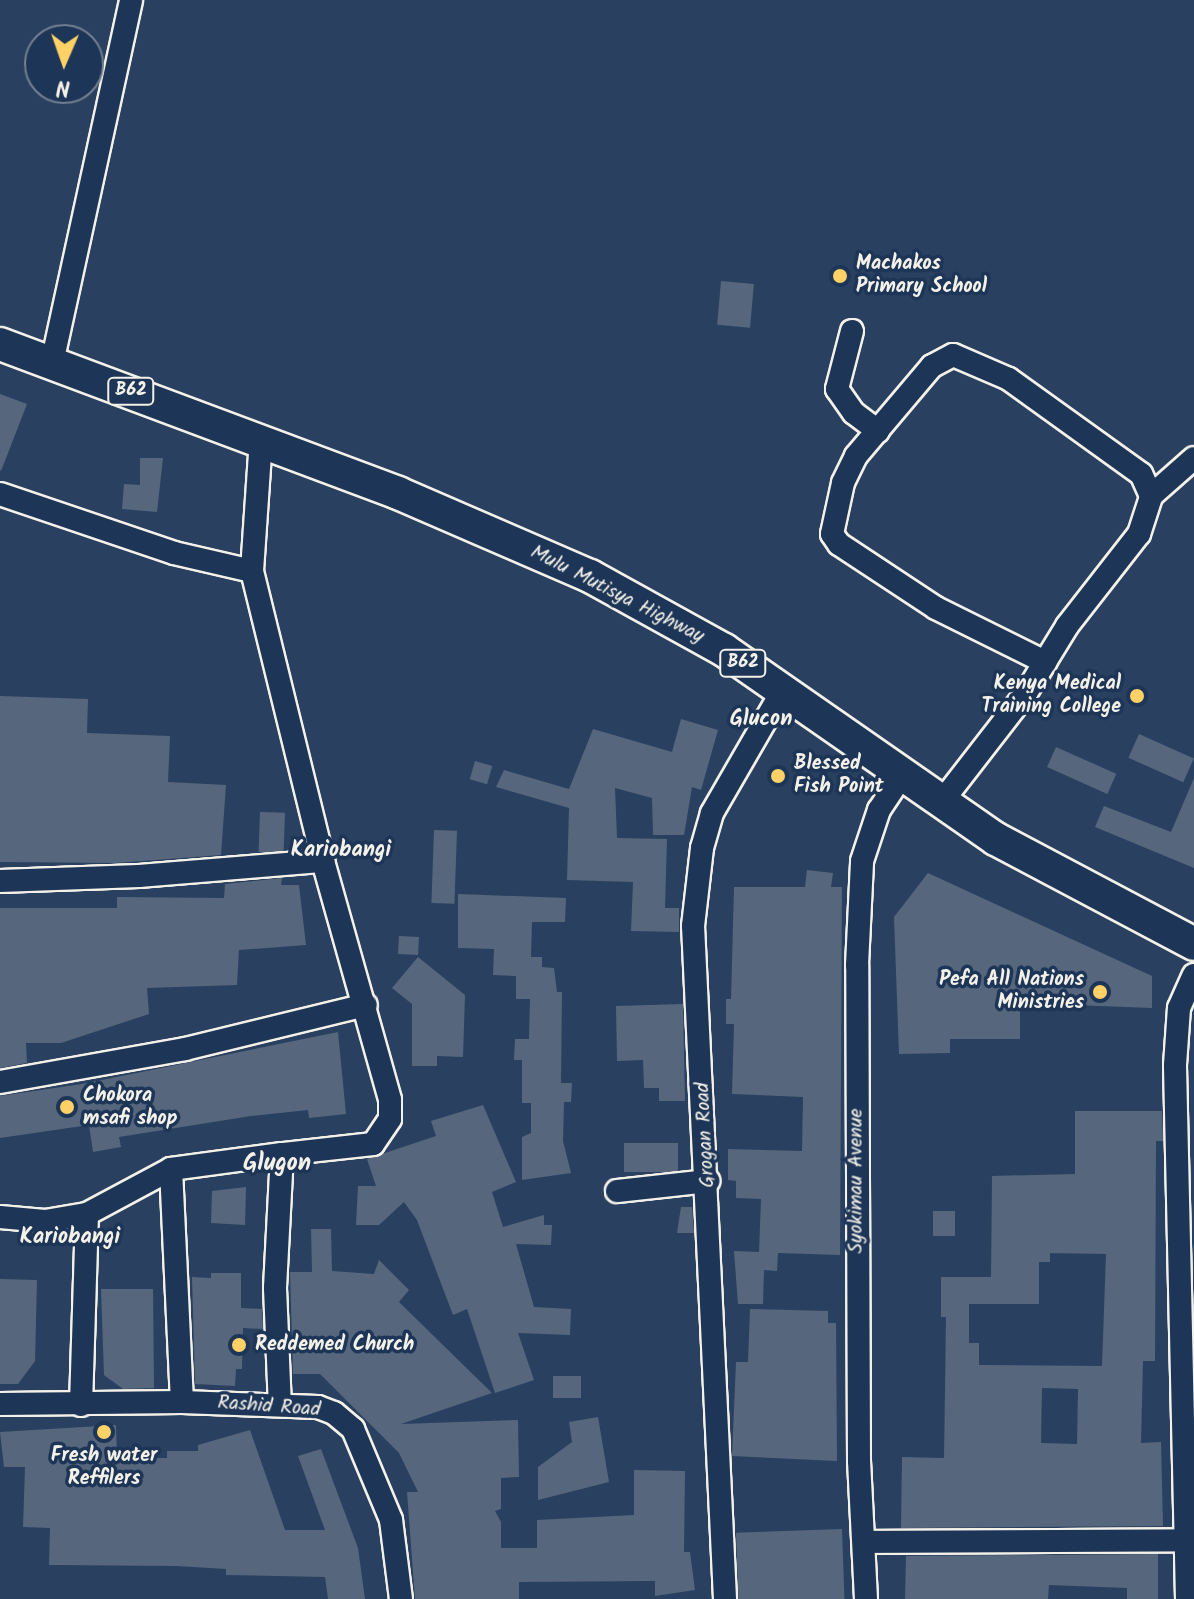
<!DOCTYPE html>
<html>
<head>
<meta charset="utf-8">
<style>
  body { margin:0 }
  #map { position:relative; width:1194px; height:1599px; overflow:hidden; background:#2a4060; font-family:Kalam,sans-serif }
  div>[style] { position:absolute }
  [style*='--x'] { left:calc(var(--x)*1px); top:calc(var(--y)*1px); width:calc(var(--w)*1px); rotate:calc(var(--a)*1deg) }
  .building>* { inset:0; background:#56677d; transform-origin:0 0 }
  .roads { filter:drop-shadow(2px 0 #f4f1e8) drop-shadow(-2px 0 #f4f1e8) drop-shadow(0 2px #f4f1e8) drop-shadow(0 -2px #f4f1e8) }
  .minor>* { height:22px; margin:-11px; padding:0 11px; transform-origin:11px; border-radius:11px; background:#1d3557 }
  .highway>* { height:32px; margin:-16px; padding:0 16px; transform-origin:16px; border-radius:16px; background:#1d3557 }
  .dots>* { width:22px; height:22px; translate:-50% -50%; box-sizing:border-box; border:4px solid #1d3557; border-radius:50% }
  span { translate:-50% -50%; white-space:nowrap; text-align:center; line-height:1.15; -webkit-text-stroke:7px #1d3557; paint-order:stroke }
  .shield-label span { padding:2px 6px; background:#1d3557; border:2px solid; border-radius:6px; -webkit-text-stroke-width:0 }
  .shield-label { font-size:18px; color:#f4f1e8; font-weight:700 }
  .poi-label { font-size:20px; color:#f4f1e8; font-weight:700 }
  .left { translate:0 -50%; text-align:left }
  .right { translate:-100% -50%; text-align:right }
  .street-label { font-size:20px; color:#f4f1e8 }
  .neighbourhood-label { font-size:22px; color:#f4f1e8; font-weight:700 }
  .quarter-label { font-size:24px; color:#f4f1e8; font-weight:700 }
  .north { position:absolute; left:24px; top:24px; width:80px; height:80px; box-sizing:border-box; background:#1d3557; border:2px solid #738091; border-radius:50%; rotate:182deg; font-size:22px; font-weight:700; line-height:32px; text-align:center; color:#f4f1e8 }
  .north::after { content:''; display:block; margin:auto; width:28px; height:36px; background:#ffd166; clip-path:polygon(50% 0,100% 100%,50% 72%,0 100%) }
</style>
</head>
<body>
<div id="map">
  <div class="building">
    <i style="left:721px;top:281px;width:33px;height:44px;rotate:5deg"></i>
    <i style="clip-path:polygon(0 394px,27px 404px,1px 471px,0 470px)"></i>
    <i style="clip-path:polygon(140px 458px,163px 458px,157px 512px,122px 509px,124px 484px,140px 485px)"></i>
    <i style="clip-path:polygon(0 696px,88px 699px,87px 733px,170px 736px,168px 782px,226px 785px,221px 855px,116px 863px,0 862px)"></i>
    <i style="clip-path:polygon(681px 719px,718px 730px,701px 790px,692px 787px,684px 835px,653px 835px,652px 798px,615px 788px,617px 838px,667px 839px,665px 908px,679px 908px,679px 932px,631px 931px,633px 882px,567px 880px,569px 808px,496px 787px,504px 770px,569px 789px,593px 729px,672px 752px)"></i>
    <i style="left:1139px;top:734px;width:60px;height:26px;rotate:24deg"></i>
    <i style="left:1056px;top:747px;width:66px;height:22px;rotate:24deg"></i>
    <i style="left:475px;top:761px;width:18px;height:19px;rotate:16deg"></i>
    <i style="clip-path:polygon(1194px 778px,1194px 868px,1095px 827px,1104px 806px,1171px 832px)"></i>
    <i style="left:260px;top:812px;width:25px;height:40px;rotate:2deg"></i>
    <i style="left:434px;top:830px;width:23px;height:73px;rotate:2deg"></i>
    <i style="clip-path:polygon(807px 870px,833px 873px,831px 887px,842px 887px,840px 1255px,778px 1253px,777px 1271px,764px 1270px,763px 1304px,738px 1304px,734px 1251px,759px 1252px,761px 1199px,736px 1198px,736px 1181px,728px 1180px,728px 1149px,802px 1151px,803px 1097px,732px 1094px,734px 1024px,726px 1024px,726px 999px,731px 999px,734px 887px,805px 887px)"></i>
    <i style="clip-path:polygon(928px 873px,1152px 976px,1152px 1008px,1020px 1003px,1020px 1039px,950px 1039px,950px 1053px,899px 1054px,894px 917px)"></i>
    <i style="clip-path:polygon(282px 878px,281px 885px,299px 885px,306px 945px,239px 950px,237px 985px,147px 988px,149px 1014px,61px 1043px,26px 1043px,27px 1063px,0 1068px,0 908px,117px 908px,117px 897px,224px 898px,225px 884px)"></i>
    <i style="clip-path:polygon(458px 894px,566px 898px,565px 922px,532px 922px,531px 957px,542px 957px,542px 967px,554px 968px,557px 992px,562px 992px,561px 1083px,572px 1083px,571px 1102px,564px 1102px,563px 1141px,571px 1173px,522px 1180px,522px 1137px,531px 1133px,531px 1103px,522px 1103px,522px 1060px,514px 1060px,515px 1039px,529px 1039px,530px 999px,516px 999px,516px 976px,493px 975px,494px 949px,458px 948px)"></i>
    <i style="left:399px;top:936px;width:20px;height:18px;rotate:3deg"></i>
    <i style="clip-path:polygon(418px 957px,465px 995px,463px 1057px,437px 1056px,437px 1066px,412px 1066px,412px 1004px,392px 988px)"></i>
    <i style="clip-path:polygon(683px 1004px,685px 1101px,659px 1101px,659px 1088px,644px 1088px,643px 1060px,617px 1061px,616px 1006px)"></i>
    <i style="clip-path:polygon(338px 1032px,346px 1114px,309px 1118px,308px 1110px,251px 1116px,119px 1137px,121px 1147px,93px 1152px,89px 1125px,0 1138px,0 1096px,82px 1084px)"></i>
    <i style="clip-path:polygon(483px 1105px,516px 1182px,492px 1192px,503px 1227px,544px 1215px,544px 1225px,552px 1225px,551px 1245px,516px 1244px,534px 1307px,571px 1309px,570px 1335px,518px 1333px,534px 1380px,495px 1393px,467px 1309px,453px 1315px,417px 1220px,404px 1202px,379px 1225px,356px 1225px,358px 1186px,376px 1186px,367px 1159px,436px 1136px,431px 1121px)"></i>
    <i style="clip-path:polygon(evenodd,1075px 1111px,1162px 1111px,1163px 1141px,1156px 1141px,1155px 1361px,1143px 1361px,1141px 1443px,1161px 1442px,1163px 1526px,901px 1528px,902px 1457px,944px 1458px,946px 1317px,941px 1317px,941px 1277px,991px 1277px,992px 1176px,1075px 1174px,1075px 1111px,1050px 1253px,1106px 1254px,1102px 1366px,979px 1365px,979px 1343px,969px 1343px,969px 1304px,1039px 1304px,1039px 1262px,1050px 1262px,1050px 1253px,1075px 1111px,1042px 1388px,1078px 1389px,1077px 1444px,1041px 1443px,1042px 1388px)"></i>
    <i style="left:624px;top:1143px;width:54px;height:29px"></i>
    <i style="clip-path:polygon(246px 1187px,245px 1225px,211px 1223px,212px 1191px)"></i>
    <i style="clip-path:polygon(681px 1207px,692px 1207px,694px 1233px,677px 1233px)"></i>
    <i style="left:933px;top:1211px;width:22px;height:25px"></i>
    <i style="clip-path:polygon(311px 1229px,331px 1229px,332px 1271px,374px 1274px,379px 1260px,409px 1290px,399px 1302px,492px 1393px,401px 1424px,518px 1420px,519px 1477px,501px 1478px,501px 1509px,495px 1511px,501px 1522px,501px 1548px,537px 1548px,537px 1520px,634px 1515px,634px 1470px,685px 1471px,684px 1552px,690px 1552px,695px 1590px,655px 1596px,655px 1581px,519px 1582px,519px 1599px,415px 1599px,407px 1492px,418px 1492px,399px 1453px,320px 1374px,293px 1374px,290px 1272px,312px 1272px)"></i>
    <i style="clip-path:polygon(211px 1273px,241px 1273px,241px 1308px,262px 1309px,263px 1329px,243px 1328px,242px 1369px,236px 1369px,235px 1386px,195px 1384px,192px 1277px,211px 1278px)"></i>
    <i style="clip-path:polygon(0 1279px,37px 1280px,35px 1361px,18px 1384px,0 1384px)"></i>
    <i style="clip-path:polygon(101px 1289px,153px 1289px,154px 1388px,123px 1389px,104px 1375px)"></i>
    <i style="clip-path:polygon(750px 1309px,828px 1311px,828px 1323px,836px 1323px,837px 1461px,732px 1456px,736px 1362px,748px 1362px)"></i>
    <i style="left:553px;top:1376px;width:28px;height:22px"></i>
    <i style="clip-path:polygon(598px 1417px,609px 1482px,538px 1500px,538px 1467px,572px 1442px,569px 1422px)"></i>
    <i style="clip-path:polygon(116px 1425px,117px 1458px,167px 1458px,167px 1451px,198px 1451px,198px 1445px,250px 1430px,285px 1530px,325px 1530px,298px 1456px,321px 1449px,358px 1548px,365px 1599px,328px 1599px,325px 1577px,226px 1575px,226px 1569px,176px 1566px,49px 1565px,50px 1528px,23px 1527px,25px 1467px,4px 1467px,0 1432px)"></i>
    <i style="left:842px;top:1529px;width:70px;height:106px;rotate:88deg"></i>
    <i style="clip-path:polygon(1158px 1554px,1158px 1599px,1127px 1599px,1127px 1588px,1049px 1585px,1048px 1599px,905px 1599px,906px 1556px)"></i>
  </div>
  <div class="roads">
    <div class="minor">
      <i style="--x:852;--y:331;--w:60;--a:104.5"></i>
      <i style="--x:837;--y:389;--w:29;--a:55"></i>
      <i style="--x:854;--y:413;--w:30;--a:37"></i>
      <i style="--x:52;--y:363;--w:371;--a:-77.7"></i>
      <i style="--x:0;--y:494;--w:184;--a:18.7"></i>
      <i style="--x:174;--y:553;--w:80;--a:13"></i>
      <i style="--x:252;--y:571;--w:131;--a:-86.1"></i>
      <i style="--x:1151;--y:496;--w:57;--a:-41.5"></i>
      <i style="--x:252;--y:571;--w:299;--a:76.2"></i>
      <i style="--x:323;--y:861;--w:248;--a:74.3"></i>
      <i style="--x:390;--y:1100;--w:19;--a:90"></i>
      <i style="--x:390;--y:1119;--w:30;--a:124"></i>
      <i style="--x:373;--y:1144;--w:92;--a:173.7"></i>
      <i style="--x:282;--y:1154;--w:134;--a:93"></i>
      <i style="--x:275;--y:1288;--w:117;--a:87.6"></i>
      <i style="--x:940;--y:804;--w:140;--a:-52.2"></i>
      <i style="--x:1026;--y:693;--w:79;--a:-58.5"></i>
      <i style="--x:1067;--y:626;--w:117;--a:-52"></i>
      <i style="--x:1139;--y:534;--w:40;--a:-72"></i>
      <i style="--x:1151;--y:496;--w:24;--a:-114"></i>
      <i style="--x:1141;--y:474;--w:163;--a:-144.3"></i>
      <i style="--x:1009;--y:379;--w:61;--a:-156.8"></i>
      <i style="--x:953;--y:355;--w:24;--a:152"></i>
      <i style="--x:932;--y:366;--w:118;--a:130.2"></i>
      <i style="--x:856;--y:456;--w:30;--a:116"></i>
      <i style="--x:843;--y:483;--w:52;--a:102.2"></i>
      <i style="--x:832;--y:534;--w:12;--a:55"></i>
      <i style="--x:839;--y:544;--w:116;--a:33.4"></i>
      <i style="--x:936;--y:608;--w:122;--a:26.4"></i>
      <i style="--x:0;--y:881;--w:139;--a:-2.1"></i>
      <i style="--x:139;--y:876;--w:185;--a:-4.7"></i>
      <i style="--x:0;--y:1082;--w:188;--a:-10.1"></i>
      <i style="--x:185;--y:1049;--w:186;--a:-13.7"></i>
      <i style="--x:171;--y:1169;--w:233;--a:87.3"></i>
      <i style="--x:617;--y:1191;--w:92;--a:-6.3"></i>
      <i style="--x:0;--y:1217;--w:45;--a:5.1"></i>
      <i style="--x:45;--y:1221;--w:43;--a:-9.5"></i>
      <i style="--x:87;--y:1214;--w:95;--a:-28.2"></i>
      <i style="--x:171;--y:1169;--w:112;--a:-7.7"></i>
      <i style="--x:0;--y:1404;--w:182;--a:-0.6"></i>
      <i style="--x:182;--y:1402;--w:136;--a:2.1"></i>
      <i style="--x:318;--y:1407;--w:17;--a:21"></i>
      <i style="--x:334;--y:1413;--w:25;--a:40"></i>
      <i style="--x:353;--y:1429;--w:99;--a:67.3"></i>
      <i style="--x:391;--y:1520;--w:80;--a:82.8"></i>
      <i style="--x:81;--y:1405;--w:191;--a:-88.2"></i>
      <i style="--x:865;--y:1542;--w:329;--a:-0.3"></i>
      <i style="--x:725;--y:1599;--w:674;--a:-92.72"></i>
      <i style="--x:693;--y:926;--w:79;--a:-83.4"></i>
      <i style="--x:702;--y:848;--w:36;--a:-74"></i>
      <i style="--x:712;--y:813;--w:140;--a:-60"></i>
      <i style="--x:866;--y:1599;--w:138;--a:-92.9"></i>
      <i style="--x:859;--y:1461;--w:496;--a:-90.2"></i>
      <i style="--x:857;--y:965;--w:104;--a:-87.2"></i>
      <i style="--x:862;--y:861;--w:54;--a:-71.6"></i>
      <i style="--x:879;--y:810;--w:43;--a:-56.3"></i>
      <i style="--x:1187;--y:1599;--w:534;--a:-91.29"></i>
      <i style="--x:1175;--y:1065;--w:57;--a:-86"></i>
      <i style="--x:1179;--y:1008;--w:36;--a:-66"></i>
    </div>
    <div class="highway">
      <i style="--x:0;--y:344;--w:425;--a:20.5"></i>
      <i style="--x:398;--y:493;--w:209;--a:23.4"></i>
      <i style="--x:590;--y:576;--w:153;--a:28.9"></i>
      <i style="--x:724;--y:650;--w:331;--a:34.8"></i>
      <i style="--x:996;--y:839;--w:224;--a:27.9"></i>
    </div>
  </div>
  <div class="dots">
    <i style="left:840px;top:276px;background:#ffd166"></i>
    <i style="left:1137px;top:696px;background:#ffd166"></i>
    <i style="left:778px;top:776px;background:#ffd166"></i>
    <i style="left:1100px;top:992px;background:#ffd166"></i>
    <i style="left:67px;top:1107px;background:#ffd166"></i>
    <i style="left:239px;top:1345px;background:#ffd166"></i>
    <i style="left:104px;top:1432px;background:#ffd166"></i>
  </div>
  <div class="shield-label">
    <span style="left:131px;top:391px">B62</span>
    <span style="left:743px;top:663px">B62</span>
  </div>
  <div class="poi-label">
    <span class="left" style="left:856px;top:276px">Machakos<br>Primary School</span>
    <span class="right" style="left:1121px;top:696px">Kenya Medical<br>Training College</span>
    <span class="left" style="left:794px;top:776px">Blessed<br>Fish Point</span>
    <span class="right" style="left:1084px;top:992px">Pefa All Nations<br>Ministries</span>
    <span class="left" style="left:83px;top:1108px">Chokora<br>msafi shop</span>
    <span class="left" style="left:255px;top:1345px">Reddemed Church</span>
    <span style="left:104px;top:1468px">Fresh water<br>Reffilers</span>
  </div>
  <div class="street-label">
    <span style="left:617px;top:595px;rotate:27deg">Mulu Mutisya Highway</span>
    <span style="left:706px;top:1135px;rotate:-93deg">Grogan Road</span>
    <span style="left:857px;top:1181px;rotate:-90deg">Syokimau Avenue</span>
    <span style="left:269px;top:1407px;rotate:4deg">Rashid Road</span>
  </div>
  <div class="neighbourhood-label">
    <span style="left:761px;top:720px">Glucon</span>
    <span style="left:341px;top:851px">Kariobangi</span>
    <span style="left:70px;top:1238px">Kariobangi</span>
  </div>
  <div class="quarter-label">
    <span style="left:277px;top:1164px">Glugon</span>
  </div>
  <div class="north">N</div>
</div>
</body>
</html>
